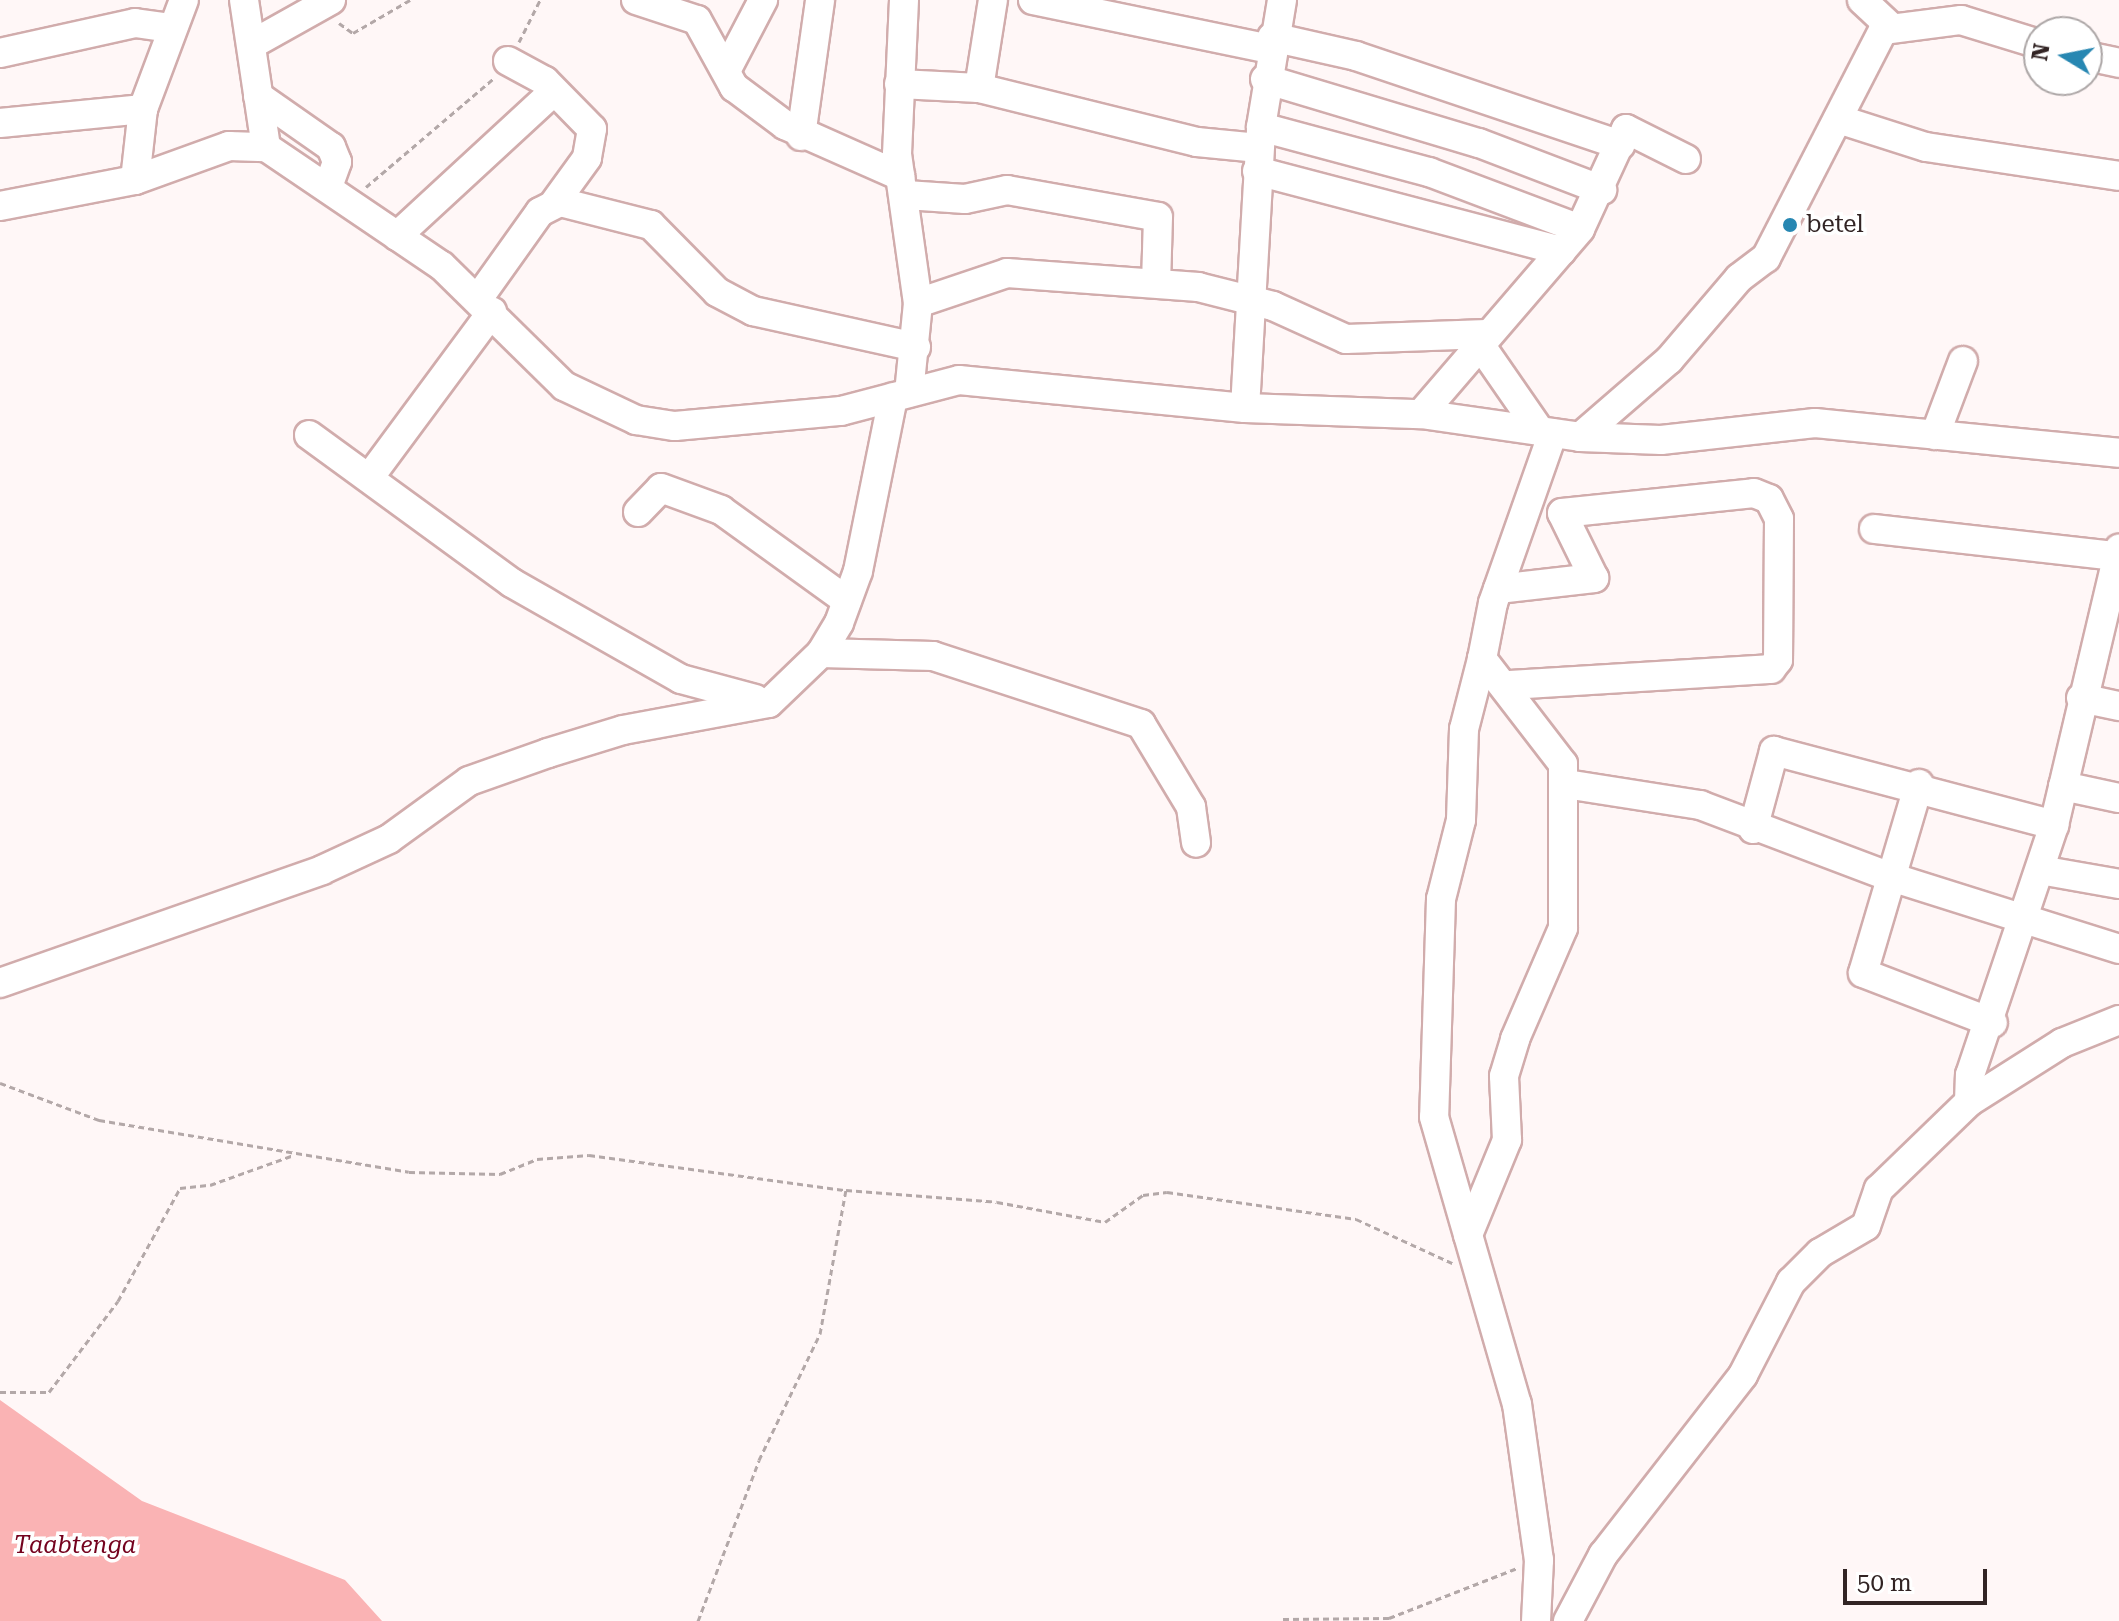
<!DOCTYPE html>
<html>
<head>
<meta charset="utf-8">
<style>
  body { margin:0 }
  #map { position:relative; width:2119px; height:1621px; overflow:hidden; background:#fff7f7; font-family:"Roboto Serif",serif }
  div>[style] { position:absolute }
  [style*='--x'] { left:calc(var(--x)*1px); top:calc(var(--y)*1px); width:calc(var(--w)*1px); rotate:calc(var(--a)*1deg) }
  .green>* { inset:0; background:#fab3b4 }
  .path>* { height:3px; margin-top:-1.5px; transform-origin:0; background:repeating-linear-gradient(90deg,#b3a8a8 0 6px,transparent 0 10px) }
  .roads { filter:drop-shadow(2px 0 #d1acac) drop-shadow(-2px 0 #d1acac) drop-shadow(0 2px #d1acac) drop-shadow(0 -2px #d1acac) }
  .minor>* { height:28px; margin:-14px; padding:0 14px; transform-origin:14px; border-radius:14px; background:#fff }
  .dots>* { width:22px; height:22px; translate:-50% -50%; box-sizing:border-box; border:4px solid #fff; border-radius:50% }
  span { translate:-50% -50%; white-space:nowrap; text-align:center; line-height:1.15; -webkit-text-stroke:7px #fff; paint-order:stroke }
  .poi-label { font-size:24px; color:#322424 }
  .left { translate:0 -50%; text-align:left }
  .park-label { font-size:24px; color:#74021e; font-style:italic }
  .north { position:absolute; left:2023px; top:16px; width:80px; height:80px; box-sizing:border-box; background:#fff; border:2px solid #ada7a7; border-radius:50%; rotate:280deg; font-size:22px; font-weight:700; line-height:32px; text-align:center; color:#322424 }
  .north::after { content:''; display:block; margin:auto; width:28px; height:36px; background:#2787b2; clip-path:polygon(50% 0,100% 100%,50% 72%,0 100%) }
  .scale { position:absolute; left:1843px; top:1569px; width:144px; height:36px; box-sizing:border-box; border:4px solid #322424; border-top:0; padding-left:10px; font-size:24px; line-height:28px; white-space:nowrap; color:#322424; -webkit-text-stroke:6px #fff; paint-order:stroke }
</style>
</head>
<body>
<div id="map">
  <div class="green">
    <i style="clip-path:polygon(0 1400px,142px 1501px,345px 1580px,382px 1621px,0 1621px)"></i>
  </div>
  <div class="path">
    <i style="--x:339;--y:23;--w:17;--a:36"></i>
    <i style="--x:353;--y:33;--w:66;--a:-30.1"></i>
    <i style="--x:519;--y:42;--w:47;--a:-63.4"></i>
    <i style="--x:366;--y:187;--w:168;--a:-40.4"></i>
    <i style="--x:0;--y:1083;--w:106;--a:20.5"></i>
    <i style="--x:99;--y:1120;--w:314;--a:9.5"></i>
    <i style="--x:409;--y:1172;--w:91;--a:1.3"></i>
    <i style="--x:500;--y:1174;--w:40;--a:-22"></i>
    <i style="--x:537;--y:1159;--w:52;--a:-4.4"></i>
    <i style="--x:589;--y:1155;--w:259;--a:7.8"></i>
    <i style="--x:846;--y:1190;--w:151;--a:4.5"></i>
    <i style="--x:997;--y:1202;--w:110;--a:10.5"></i>
    <i style="--x:1105;--y:1222;--w:47;--a:-35.4"></i>
    <i style="--x:1143;--y:1195;--w:24;--a:-7"></i>
    <i style="--x:1167;--y:1192;--w:191;--a:8.1"></i>
    <i style="--x:1356;--y:1219;--w:106;--a:24.6"></i>
    <i style="--x:0;--y:1392;--w:49;--a:0"></i>
    <i style="--x:49;--y:1392;--w:114;--a:-52.8"></i>
    <i style="--x:118;--y:1301;--w:129;--a:-61.2"></i>
    <i style="--x:180;--y:1188;--w:30;--a:-6"></i>
    <i style="--x:210;--y:1185;--w:89;--a:-19.7"></i>
    <i style="--x:1283;--y:1619;--w:106;--a:-0.5"></i>
    <i style="--x:1389;--y:1618;--w:137;--a:-21.3"></i>
    <i style="--x:698;--y:1621;--w:172;--a:-69.2"></i>
    <i style="--x:759;--y:1460;--w:140;--a:-64.2"></i>
    <i style="--x:820;--y:1334;--w:146;--a:-79.8"></i>
  </div>
  <div class="roads">
    <div class="minor">
      <i style="--x:244;--y:0;--w:149;--a:81.5"></i>
      <i style="--x:266;--y:147;--w:212;--a:34.1"></i>
      <i style="--x:442;--y:266;--w:171;--a:44.5"></i>
      <i style="--x:564;--y:386;--w:80;--a:25.3"></i>
      <i style="--x:636;--y:420;--w:39;--a:9"></i>
      <i style="--x:675;--y:426;--w:167;--a:-5.2"></i>
      <i style="--x:841;--y:411;--w:122;--a:-14.7"></i>
      <i style="--x:959;--y:380;--w:287;--a:5.6"></i>
      <i style="--x:1245;--y:408;--w:176;--a:2"></i>
      <i style="--x:1421;--y:414;--w:161;--a:8.2"></i>
      <i style="--x:1580;--y:437;--w:81;--a:2.1"></i>
      <i style="--x:1661;--y:440;--w:155;--a:-6.3"></i>
      <i style="--x:1815;--y:423;--w:305;--a:5.6"></i>
      <i style="--x:636;--y:0;--w:64;--a:18.2"></i>
      <i style="--x:697;--y:20;--w:77;--a:61.1"></i>
      <i style="--x:734;--y:87;--w:64;--a:36.7"></i>
      <i style="--x:785;--y:125;--w:126;--a:23.9"></i>
      <i style="--x:904;--y:0;--w:154;--a:92.6"></i>
      <i style="--x:897;--y:154;--w:150;--a:82"></i>
      <i style="--x:918;--y:303;--w:90;--a:95.7"></i>
      <i style="--x:1033;--y:0;--w:242;--a:11.7"></i>
      <i style="--x:1862;--y:0;--w:38;--a:43"></i>
      <i style="--x:1272;--y:37;--w:86;--a:12.7"></i>
      <i style="--x:1356;--y:56;--w:279;--a:18.6"></i>
      <i style="--x:256;--y:42;--w:86;--a:-29.2"></i>
      <i style="--x:0;--y:53;--w:138;--a:-12.5"></i>
      <i style="--x:135;--y:23;--w:35;--a:8"></i>
      <i style="--x:2087;--y:56;--w:33;--a:12"></i>
      <i style="--x:508;--y:61;--w:42;--a:28.4"></i>
      <i style="--x:545;--y:81;--w:67;--a:45.6"></i>
      <i style="--x:592;--y:129;--w:29;--a:100"></i>
      <i style="--x:587;--y:158;--w:54;--a:126"></i>
      <i style="--x:727;--y:69;--w:78;--a:-62.4"></i>
      <i style="--x:1265;--y:79;--w:223;--a:16.7"></i>
      <i style="--x:1479;--y:143;--w:132;--a:20.9"></i>
      <i style="--x:899;--y:84;--w:80;--a:2.9"></i>
      <i style="--x:979;--y:88;--w:225;--a:13.9"></i>
      <i style="--x:1197;--y:142;--w:62;--a:5.5"></i>
      <i style="--x:979;--y:88;--w:89;--a:-81"></i>
      <i style="--x:258;--y:96;--w:89;--a:34.9"></i>
      <i style="--x:331;--y:147;--w:16;--a:68"></i>
      <i style="--x:337;--y:162;--w:27;--a:110"></i>
      <i style="--x:1838;--y:119;--w:92;--a:17.7"></i>
      <i style="--x:1926;--y:147;--w:195;--a:8.5"></i>
      <i style="--x:0;--y:123;--w:144;--a:-5.6"></i>
      <i style="--x:1261;--y:127;--w:174;--a:15"></i>
      <i style="--x:1429;--y:172;--w:161;--a:20.7"></i>
      <i style="--x:801;--y:136;--w:137;--a:-82"></i>
      <i style="--x:1257;--y:171;--w:315;--a:14.7"></i>
      <i style="--x:135;--y:180;--w:71;--a:-83.6"></i>
      <i style="--x:143;--y:109;--w:116;--a:-69.4"></i>
      <i style="--x:906;--y:195;--w:59;--a:3.9"></i>
      <i style="--x:965;--y:199;--w:43;--a:-12.1"></i>
      <i style="--x:1007;--y:190;--w:153;--a:10.1"></i>
      <i style="--x:1158;--y:217;--w:66;--a:91.7"></i>
      <i style="--x:0;--y:206;--w:137;--a:-10.9"></i>
      <i style="--x:135;--y:180;--w:100;--a:-19.9"></i>
      <i style="--x:229;--y:146;--w:37;--a:2"></i>
      <i style="--x:397;--y:236;--w:212;--a:-42.7"></i>
      <i style="--x:480;--y:296;--w:103;--a:-54.5"></i>
      <i style="--x:540;--y:212;--w:22;--a:-27"></i>
      <i style="--x:560;--y:202;--w:94;--a:14.2"></i>
      <i style="--x:651;--y:225;--w:94;--a:45.4"></i>
      <i style="--x:717;--y:292;--w:41;--a:27.8"></i>
      <i style="--x:753;--y:311;--w:167;--a:12.5"></i>
      <i style="--x:918;--y:303;--w:94;--a:-18.6"></i>
      <i style="--x:1007;--y:273;--w:192;--a:4.2"></i>
      <i style="--x:1198;--y:287;--w:77;--a:14.2"></i>
      <i style="--x:1273;--y:306;--w:80;--a:24.3"></i>
      <i style="--x:1346;--y:339;--w:141;--a:-2"></i>
      <i style="--x:1479;--y:343;--w:107;--a:55.3"></i>
      <i style="--x:1245;--y:408;--w:281;--a:-86.7"></i>
      <i style="--x:1261;--y:127;--w:129;--a:-80.6"></i>
      <i style="--x:1421;--y:414;--w:244;--a:-49.3"></i>
      <i style="--x:1580;--y:229;--w:110;--a:-65.3"></i>
      <i style="--x:1626;--y:129;--w:67;--a:26.6"></i>
      <i style="--x:309;--y:435;--w:251;--a:36.1"></i>
      <i style="--x:512;--y:583;--w:194;--a:29.6"></i>
      <i style="--x:681;--y:679;--w:77;--a:15.1"></i>
      <i style="--x:1935;--y:435;--w:79;--a:-69.3"></i>
      <i style="--x:1580;--y:437;--w:118;--a:-40.9"></i>
      <i style="--x:1669;--y:360;--w:108;--a:-49.5"></i>
      <i style="--x:1739;--y:278;--w:34;--a:-37"></i>
      <i style="--x:1766;--y:258;--w:256;--a:-62.8"></i>
      <i style="--x:1883;--y:30;--w:79;--a:-7.3"></i>
      <i style="--x:1961;--y:20;--w:82;--a:17.1"></i>
      <i style="--x:369;--y:478;--w:207;--a:-53.5"></i>
      <i style="--x:638;--y:512;--w:33;--a:-46"></i>
      <i style="--x:661;--y:488;--w:64;--a:20.1"></i>
      <i style="--x:721;--y:510;--w:155;--a:35.8"></i>
      <i style="--x:1874;--y:529;--w:243;--a:6.4"></i>
      <i style="--x:1498;--y:589;--w:97;--a:-6.5"></i>
      <i style="--x:1594;--y:578;--w:72;--a:-116.2"></i>
      <i style="--x:1562;--y:513;--w:193;--a:-5.9"></i>
      <i style="--x:1754;--y:493;--w:16;--a:22"></i>
      <i style="--x:1769;--y:499;--w:22;--a:63"></i>
      <i style="--x:1779;--y:519;--w:141;--a:90.4"></i>
      <i style="--x:1778;--y:660;--w:11;--a:128"></i>
      <i style="--x:1771;--y:669;--w:264;--a:176.5"></i>
      <i style="--x:821;--y:653;--w:112;--a:1.5"></i>
      <i style="--x:933;--y:656;--w:219;--a:18.1"></i>
      <i style="--x:1141;--y:724;--w:97;--a:58.9"></i>
      <i style="--x:1191;--y:807;--w:36;--a:82"></i>
      <i style="--x:1482;--y:659;--w:72;--a:104.4"></i>
      <i style="--x:1464;--y:729;--w:91;--a:91.9"></i>
      <i style="--x:1461;--y:820;--w:81;--a:104.2"></i>
      <i style="--x:1441;--y:899;--w:218;--a:91.8"></i>
      <i style="--x:1434;--y:1117;--w:299;--a:73.9"></i>
      <i style="--x:1517;--y:1404;--w:158;--a:82"></i>
      <i style="--x:1539;--y:1560;--w:61;--a:92.8"></i>
      <i style="--x:2081;--y:698;--w:39;--a:12"></i>
      <i style="--x:1566;--y:784;--w:136;--a:8.9"></i>
      <i style="--x:1700;--y:805;--w:204;--a:20.7"></i>
      <i style="--x:1891;--y:877;--w:239;--a:17.5"></i>
      <i style="--x:1919;--y:784;--w:197;--a:106.5"></i>
      <i style="--x:1863;--y:973;--w:139;--a:21"></i>
      <i style="--x:2063;--y:786;--w:57;--a:12.1"></i>
      <i style="--x:1753;--y:829;--w:81;--a:-74.9"></i>
      <i style="--x:1774;--y:751;--w:290;--a:14.8"></i>
      <i style="--x:2040;--y:870;--w:80;--a:10"></i>
      <i style="--x:0;--y:983;--w:341;--a:-19.3"></i>
      <i style="--x:322;--y:870;--w:74;--a:-24.8"></i>
      <i style="--x:389;--y:839;--w:99;--a:-35.9"></i>
      <i style="--x:469;--y:781;--w:84;--a:-19.5"></i>
      <i style="--x:548;--y:753;--w:78;--a:-17"></i>
      <i style="--x:623;--y:730;--w:148;--a:-10.5"></i>
      <i style="--x:769;--y:703;--w:72;--a:-43.9"></i>
      <i style="--x:821;--y:653;--w:35;--a:-59"></i>
      <i style="--x:839;--y:623;--w:55;--a:-69.9"></i>
      <i style="--x:858;--y:571;--w:177;--a:-78.6"></i>
      <i style="--x:1969;--y:1102;--w:27;--a:-88"></i>
      <i style="--x:1970;--y:1075;--w:264;--a:-71.4"></i>
      <i style="--x:2054;--y:825;--w:284;--a:-76.7"></i>
      <i style="--x:1468;--y:1235;--w:103;--a:-67.7"></i>
      <i style="--x:1507;--y:1140;--w:64;--a:-92.7"></i>
      <i style="--x:1504;--y:1076;--w:39;--a:-73"></i>
      <i style="--x:1515;--y:1039;--w:121;--a:-66.6"></i>
      <i style="--x:1563;--y:928;--w:164;--a:-90"></i>
      <i style="--x:1563;--y:764;--w:133;--a:-127.6"></i>
      <i style="--x:1482;--y:659;--w:57;--a:-78.9"></i>
      <i style="--x:1493;--y:603;--w:180;--a:-70.6"></i>
      <i style="--x:1568;--y:1621;--w:75;--a:-62.1"></i>
      <i style="--x:1603;--y:1555;--w:228;--a:-52.1"></i>
      <i style="--x:1743;--y:1375;--w:105;--a:-62.7"></i>
      <i style="--x:1791;--y:1282;--w:41;--a:-45"></i>
      <i style="--x:1820;--y:1253;--w:53;--a:-30.4"></i>
      <i style="--x:1866;--y:1226;--w:39;--a:-71"></i>
      <i style="--x:1879;--y:1189;--w:125;--a:-44"></i>
      <i style="--x:1969;--y:1102;--w:110;--a:-32.4"></i>
      <i style="--x:2062;--y:1043;--w:61;--a:-22"></i>
    </div>
  </div>
  <div class="dots">
    <i style="left:1790px;top:225px;background:#2787b2"></i>
  </div>
  <div class="poi-label">
    <span class="left" style="left:1806px;top:225px">betel</span>
  </div>
  <div class="park-label">
    <span style="left:75px;top:1546px">Taabtenga</span>
  </div>
  <div class="north">N</div>
  <div class="scale">50 m</div>
</div>
</body>
</html>
